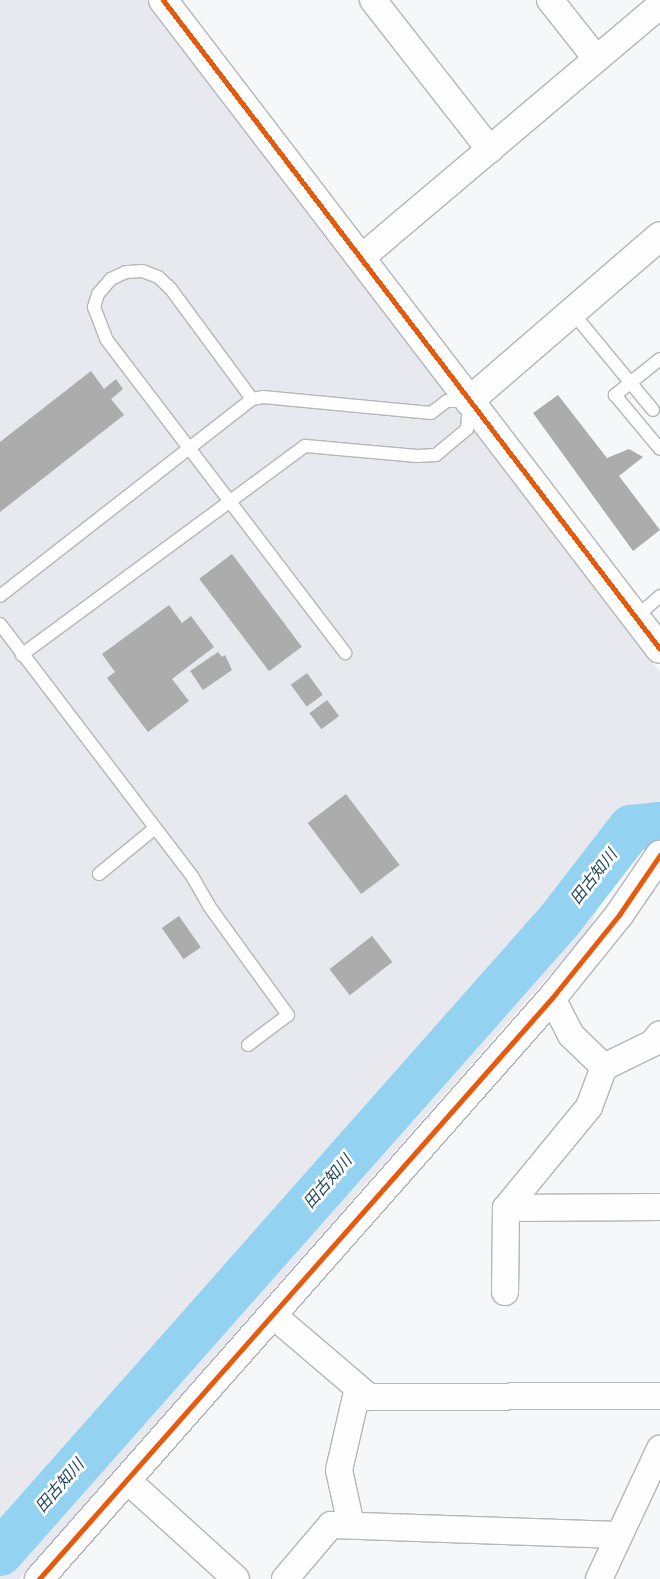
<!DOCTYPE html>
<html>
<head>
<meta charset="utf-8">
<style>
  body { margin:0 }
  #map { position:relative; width:660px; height:1579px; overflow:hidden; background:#f6f7f9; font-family:"Fira Sans Condensed","Noto Sans JP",sans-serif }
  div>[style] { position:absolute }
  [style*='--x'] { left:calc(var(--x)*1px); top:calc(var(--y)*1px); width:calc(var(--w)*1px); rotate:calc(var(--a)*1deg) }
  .built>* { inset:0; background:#e7e9ef }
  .river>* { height:46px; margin:-23px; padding:0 23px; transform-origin:23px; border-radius:23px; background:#93d3f1 }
  .building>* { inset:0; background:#acacad; transform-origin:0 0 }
  .roads { filter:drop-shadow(1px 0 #b5b6b8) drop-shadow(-1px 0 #b5b6b8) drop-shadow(0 1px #b5b6b8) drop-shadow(0 -1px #b5b6b8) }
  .service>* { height:12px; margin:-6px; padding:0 6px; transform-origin:6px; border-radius:6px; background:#fefefe }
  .minor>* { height:26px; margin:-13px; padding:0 13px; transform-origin:13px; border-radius:13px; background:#fefefe }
  .tertiary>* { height:28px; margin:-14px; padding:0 14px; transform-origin:14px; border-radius:14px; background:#fefefe }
  .cycleway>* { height:5px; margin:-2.5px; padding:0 2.5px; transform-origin:2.5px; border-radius:2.5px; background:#e8590c }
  span { translate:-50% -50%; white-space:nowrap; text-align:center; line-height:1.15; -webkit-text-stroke:5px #fff; paint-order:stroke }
  .water-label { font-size:16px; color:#21485a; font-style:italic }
</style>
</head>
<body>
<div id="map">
  <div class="built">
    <i style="clip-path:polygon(0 0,148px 0,660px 672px,660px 805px,656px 808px,660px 818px,613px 872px,589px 930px,19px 1579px,0 1579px)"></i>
  </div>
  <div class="river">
    <i style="--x:0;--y:1553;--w:844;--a:-48.51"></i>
    <i style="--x:559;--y:921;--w:118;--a:-52.3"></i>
    <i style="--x:631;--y:828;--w:29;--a:-6"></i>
  </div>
  <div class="building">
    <i style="clip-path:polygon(91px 371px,104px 389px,116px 379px,123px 389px,111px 399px,124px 415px,0 512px,0 442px)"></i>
    <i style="clip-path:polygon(558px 395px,607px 458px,629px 449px,643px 457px,619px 476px,660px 530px,633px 551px,533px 413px)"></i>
    <i style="left:232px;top:554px;width:116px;height:41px;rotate:53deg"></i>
    <i style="clip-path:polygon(169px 605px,182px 623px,191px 616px,214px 647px,172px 679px,189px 701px,148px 732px,107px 678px,115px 672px,102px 654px)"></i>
    <i style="clip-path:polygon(218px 652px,222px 657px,225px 655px,232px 670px,203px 690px,190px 671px)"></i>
    <i style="left:307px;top:673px;width:27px;height:20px;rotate:54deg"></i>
    <i style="left:327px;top:700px;width:20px;height:22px;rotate:53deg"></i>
    <i style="left:346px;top:794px;width:89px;height:48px;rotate:53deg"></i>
    <i style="left:179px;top:916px;width:38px;height:21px;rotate:55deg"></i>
    <i style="left:372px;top:936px;width:33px;height:54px;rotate:52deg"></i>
  </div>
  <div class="roads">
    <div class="service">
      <i style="--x:572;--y:312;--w:127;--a:50.4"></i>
      <i style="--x:660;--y:359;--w:58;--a:141.3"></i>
      <i style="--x:615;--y:395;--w:70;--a:50.2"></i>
      <i style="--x:252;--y:399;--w:137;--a:-126.4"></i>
      <i style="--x:171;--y:289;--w:18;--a:-137"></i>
      <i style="--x:158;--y:277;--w:17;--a:-159"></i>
      <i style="--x:142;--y:271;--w:16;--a:176"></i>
      <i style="--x:126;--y:272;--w:17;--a:155"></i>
      <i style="--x:111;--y:279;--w:20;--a:131"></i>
      <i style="--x:98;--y:294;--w:14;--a:107"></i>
      <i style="--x:94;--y:307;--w:34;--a:69"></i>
      <i style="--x:106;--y:339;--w:395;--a:52.7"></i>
      <i style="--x:0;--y:596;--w:320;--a:-38"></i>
      <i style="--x:252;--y:399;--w:11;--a:-10"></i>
      <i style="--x:263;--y:397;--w:169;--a:5.4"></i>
      <i style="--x:431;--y:413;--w:20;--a:-37"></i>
      <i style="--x:447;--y:401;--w:22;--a:0"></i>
      <i style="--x:469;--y:401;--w:28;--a:94"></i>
      <i style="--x:467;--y:429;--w:40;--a:140"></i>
      <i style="--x:436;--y:455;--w:19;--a:177"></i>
      <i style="--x:417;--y:456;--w:112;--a:-174.9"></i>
      <i style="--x:305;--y:446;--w:352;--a:143.6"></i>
      <i style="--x:636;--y:617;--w:32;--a:-41"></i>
      <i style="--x:0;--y:624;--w:317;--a:52.7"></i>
      <i style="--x:192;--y:876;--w:34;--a:60"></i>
      <i style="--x:209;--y:906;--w:135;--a:54.1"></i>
      <i style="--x:288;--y:1015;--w:50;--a:143.1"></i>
      <i style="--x:99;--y:874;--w:72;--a:-39.4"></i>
    </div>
    <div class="minor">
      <i style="--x:373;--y:0;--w:190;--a:52"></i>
      <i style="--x:550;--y:0;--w:73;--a:51.7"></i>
      <i style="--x:361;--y:258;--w:392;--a:-40.2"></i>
      <i style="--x:552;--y:998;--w:42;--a:62.8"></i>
      <i style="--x:571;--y:1035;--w:46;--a:44.1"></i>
      <i style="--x:604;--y:1067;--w:43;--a:110.6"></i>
      <i style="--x:589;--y:1107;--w:131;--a:129.4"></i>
      <i style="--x:506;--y:1208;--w:154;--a:-0.4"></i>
      <i style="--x:604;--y:1067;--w:55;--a:-26.1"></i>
      <i style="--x:653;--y:1043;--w:11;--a:-52"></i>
      <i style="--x:505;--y:1292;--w:84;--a:-89.3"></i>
      <i style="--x:273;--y:1315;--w:126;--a:40.5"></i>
      <i style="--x:369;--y:1397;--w:291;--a:-0.2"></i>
      <i style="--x:127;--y:1480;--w:147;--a:42.2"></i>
      <i style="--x:351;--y:1525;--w:56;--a:-102.3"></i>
      <i style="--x:339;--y:1470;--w:84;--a:-77"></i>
      <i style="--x:285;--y:1579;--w:71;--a:-49.6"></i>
      <i style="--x:331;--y:1525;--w:288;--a:2"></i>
      <i style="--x:599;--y:1579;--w:144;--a:-64.9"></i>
    </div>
    <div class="tertiary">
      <i style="--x:163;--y:0;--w:817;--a:52.56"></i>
      <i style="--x:469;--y:401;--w:252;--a:-40.8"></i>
      <i style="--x:39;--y:1579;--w:775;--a:-48.56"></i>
      <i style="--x:552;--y:998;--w:107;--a:-51.1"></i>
      <i style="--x:619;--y:915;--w:73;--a:-55.7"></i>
    </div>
  </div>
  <div class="cycleway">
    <i style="--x:163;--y:0;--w:817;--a:52.56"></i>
    <i style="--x:39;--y:1579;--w:775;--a:-48.56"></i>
    <i style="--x:552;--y:998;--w:107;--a:-51.1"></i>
    <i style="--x:619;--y:915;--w:73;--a:-55.7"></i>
  </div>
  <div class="water-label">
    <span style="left:594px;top:877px;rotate:-52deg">田古知川</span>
    <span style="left:328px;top:1182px;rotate:-49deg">田古知川</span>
    <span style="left:60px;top:1486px;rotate:-49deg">田古知川</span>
  </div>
</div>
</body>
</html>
